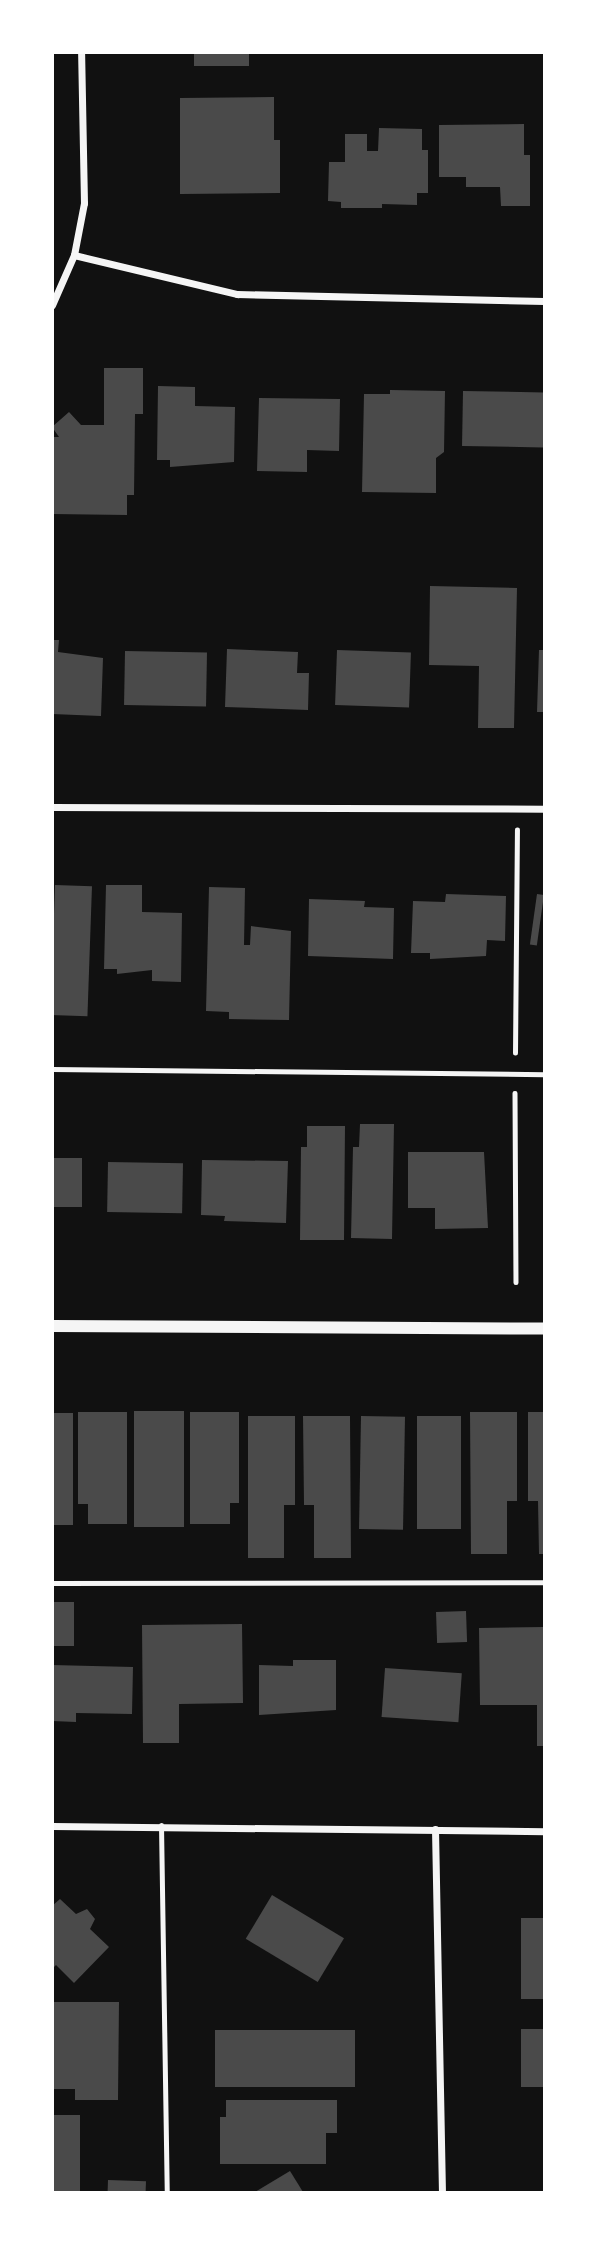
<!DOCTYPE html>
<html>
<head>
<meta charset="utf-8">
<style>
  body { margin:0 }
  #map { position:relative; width:597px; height:2245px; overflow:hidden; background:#111; font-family:"PT Sans Narrow",sans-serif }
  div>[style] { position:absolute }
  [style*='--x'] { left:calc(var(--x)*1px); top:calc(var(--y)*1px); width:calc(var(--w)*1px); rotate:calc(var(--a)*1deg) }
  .building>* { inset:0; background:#4a4a4a; transform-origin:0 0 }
  .path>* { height:4.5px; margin:-2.25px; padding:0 2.25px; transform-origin:2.25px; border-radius:2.25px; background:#f5f5f5 }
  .service>* { height:5px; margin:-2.5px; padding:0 2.5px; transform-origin:2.5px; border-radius:2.5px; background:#f5f5f5 }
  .minor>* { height:7px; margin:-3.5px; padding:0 3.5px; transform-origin:3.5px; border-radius:3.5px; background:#f5f5f5 }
  .tertiary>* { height:12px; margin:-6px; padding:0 6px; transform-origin:6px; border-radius:6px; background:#f5f5f5 }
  span { translate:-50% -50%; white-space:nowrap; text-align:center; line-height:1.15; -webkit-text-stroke:6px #fff; paint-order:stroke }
  .frame { position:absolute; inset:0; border:54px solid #fff; pointer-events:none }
</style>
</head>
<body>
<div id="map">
  <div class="building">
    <i style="left:194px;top:52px;width:55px;height:14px"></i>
    <i style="clip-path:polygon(274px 97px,274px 140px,280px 140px,280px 193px,180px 194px,180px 98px)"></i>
    <i style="clip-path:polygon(524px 124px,524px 155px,530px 155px,530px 206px,501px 206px,500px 187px,466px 187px,466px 177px,439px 177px,439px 125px)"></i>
    <i style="clip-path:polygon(379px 128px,422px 129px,422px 150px,428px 150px,428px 193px,417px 193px,417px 205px,382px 204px,382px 208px,341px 208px,341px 202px,328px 201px,329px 162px,345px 162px,345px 134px,367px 134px,367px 151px,378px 151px)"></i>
    <i style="clip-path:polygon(104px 368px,143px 368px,143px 414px,135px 414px,134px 495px,127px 495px,127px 515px,52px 514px,52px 437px,59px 437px,52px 427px,69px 412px,81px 425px,104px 425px)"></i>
    <i style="clip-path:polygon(158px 386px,195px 387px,195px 406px,235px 407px,234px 462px,170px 467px,170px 460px,157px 460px)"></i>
    <i style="clip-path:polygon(390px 390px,445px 391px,444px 452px,436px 458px,436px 493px,362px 492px,364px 394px,390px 394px)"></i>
    <i style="left:463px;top:391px;width:81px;height:55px;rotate:1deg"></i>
    <i style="clip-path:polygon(259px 398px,340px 399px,339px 451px,307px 450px,307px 472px,257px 471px)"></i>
    <i style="clip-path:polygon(430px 586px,517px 588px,514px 728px,478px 728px,479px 666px,429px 665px)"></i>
    <i style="clip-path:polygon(52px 640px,59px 640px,58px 652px,103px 658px,101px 716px,52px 714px)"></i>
    <i style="clip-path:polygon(227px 649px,298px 652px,297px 673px,309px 673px,308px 710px,225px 707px)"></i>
    <i style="left:337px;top:650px;width:74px;height:55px;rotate:2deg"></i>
    <i style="clip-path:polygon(539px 650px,544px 650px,544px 712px,537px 712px)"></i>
    <i style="left:125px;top:651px;width:82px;height:54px;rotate:1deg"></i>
    <i style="left:55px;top:885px;width:37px;height:130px;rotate:2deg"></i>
    <i style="clip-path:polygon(106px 885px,142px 885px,142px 912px,182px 913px,181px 982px,152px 981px,152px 970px,117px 974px,117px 969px,104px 969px)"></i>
    <i style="clip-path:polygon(209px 887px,245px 888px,244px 945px,250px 945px,251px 926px,291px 931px,289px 1020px,229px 1019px,229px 1012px,206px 1011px)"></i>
    <i style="clip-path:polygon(446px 894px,506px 896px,505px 941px,487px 940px,486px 956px,430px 959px,430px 953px,411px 953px,413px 901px,445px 902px)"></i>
    <i style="left:537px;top:894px;width:7px;height:51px;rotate:8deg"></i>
    <i style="clip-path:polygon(309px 899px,365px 901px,364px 907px,394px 908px,393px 959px,308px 956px)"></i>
    <i style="clip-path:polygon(360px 1124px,394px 1124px,392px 1239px,351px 1238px,353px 1147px,359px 1147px)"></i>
    <i style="clip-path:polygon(307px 1126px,345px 1126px,344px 1240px,300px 1240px,301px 1147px,307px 1147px)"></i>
    <i style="clip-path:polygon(408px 1152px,484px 1152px,488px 1228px,435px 1229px,435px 1208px,408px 1208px)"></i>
    <i style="left:52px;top:1158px;width:30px;height:49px"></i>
    <i style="clip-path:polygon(202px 1160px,288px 1161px,286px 1223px,224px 1221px,225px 1216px,201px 1215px)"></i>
    <i style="left:108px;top:1162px;width:75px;height:50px;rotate:1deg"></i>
    <i style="left:134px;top:1411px;width:50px;height:116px"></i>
    <i style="clip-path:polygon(78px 1412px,127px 1412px,127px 1524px,88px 1524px,88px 1504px,78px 1504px)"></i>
    <i style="clip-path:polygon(190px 1412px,239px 1412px,239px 1503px,230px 1503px,230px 1524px,190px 1524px)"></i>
    <i style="clip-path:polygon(470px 1412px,517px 1412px,517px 1501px,507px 1501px,507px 1554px,471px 1554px)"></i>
    <i style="clip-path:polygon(528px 1412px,544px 1412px,544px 1554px,539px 1554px,538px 1501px,528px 1501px)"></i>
    <i style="left:52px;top:1413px;width:21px;height:112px"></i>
    <i style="clip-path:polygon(248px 1416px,295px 1416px,295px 1505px,284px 1505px,284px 1558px,248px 1558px)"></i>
    <i style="clip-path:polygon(303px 1416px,350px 1416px,351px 1558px,314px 1558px,314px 1505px,304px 1505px)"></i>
    <i style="left:361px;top:1416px;width:44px;height:113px;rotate:1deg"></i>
    <i style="left:417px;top:1416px;width:44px;height:113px"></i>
    <i style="left:52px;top:1602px;width:22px;height:44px"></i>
    <i style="left:466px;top:1611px;width:31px;height:30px;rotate:88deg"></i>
    <i style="clip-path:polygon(242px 1624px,243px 1703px,179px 1704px,179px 1743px,143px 1743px,142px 1625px)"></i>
    <i style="clip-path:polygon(544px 1627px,544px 1746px,537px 1746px,537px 1705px,480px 1705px,479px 1628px)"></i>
    <i style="clip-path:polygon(293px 1660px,336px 1660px,336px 1710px,259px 1715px,259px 1665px,293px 1666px)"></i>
    <i style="clip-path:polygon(52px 1665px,133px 1667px,132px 1714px,76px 1713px,76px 1722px,52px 1721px)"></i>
    <i style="left:385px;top:1668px;width:77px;height:49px;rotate:4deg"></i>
    <i style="left:272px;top:1895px;width:84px;height:51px;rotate:31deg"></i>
    <i style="clip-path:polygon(60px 1899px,76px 1914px,87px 1909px,95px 1919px,90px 1929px,109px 1947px,74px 1983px,56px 1965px,52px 1969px,52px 1906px)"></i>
    <i style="left:521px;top:1918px;width:23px;height:81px"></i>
    <i style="clip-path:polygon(52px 2002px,119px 2002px,118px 2100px,75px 2100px,75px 2089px,52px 2089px)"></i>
    <i style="left:521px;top:2029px;width:23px;height:58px"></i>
    <i style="left:215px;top:2030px;width:140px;height:57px"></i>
    <i style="clip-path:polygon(226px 2100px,337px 2100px,337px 2133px,326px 2133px,326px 2164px,220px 2164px,220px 2117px,226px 2117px)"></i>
    <i style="left:52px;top:2115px;width:28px;height:77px"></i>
    <i style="clip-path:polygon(290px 2171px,303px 2192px,255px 2192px)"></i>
    <i style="left:108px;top:2180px;width:38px;height:12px;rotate:2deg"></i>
  </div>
  <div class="path">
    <i style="--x:515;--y:1053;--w:223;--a:-89.5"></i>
    <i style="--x:515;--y:1093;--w:189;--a:89.7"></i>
  </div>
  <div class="service">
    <i style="--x:52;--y:1069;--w:492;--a:0.6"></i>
    <i style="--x:52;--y:1583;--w:492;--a:-0.1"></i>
    <i style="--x:161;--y:1825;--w:367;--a:89.1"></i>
  </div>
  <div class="minor">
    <i style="--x:74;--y:255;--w:168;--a:13.5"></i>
    <i style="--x:237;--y:294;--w:307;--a:1.3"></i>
    <i style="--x:52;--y:305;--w:55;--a:-66.3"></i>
    <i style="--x:74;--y:255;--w:53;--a:-79.1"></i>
    <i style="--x:84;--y:203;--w:151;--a:-91.1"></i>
    <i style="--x:52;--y:807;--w:492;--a:0.2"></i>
    <i style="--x:52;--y:1826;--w:492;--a:0.6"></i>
    <i style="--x:435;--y:1829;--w:363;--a:88.9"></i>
  </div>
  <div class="tertiary">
    <i style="--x:52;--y:1326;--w:492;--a:0.3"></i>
  </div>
  <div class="frame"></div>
</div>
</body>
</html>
